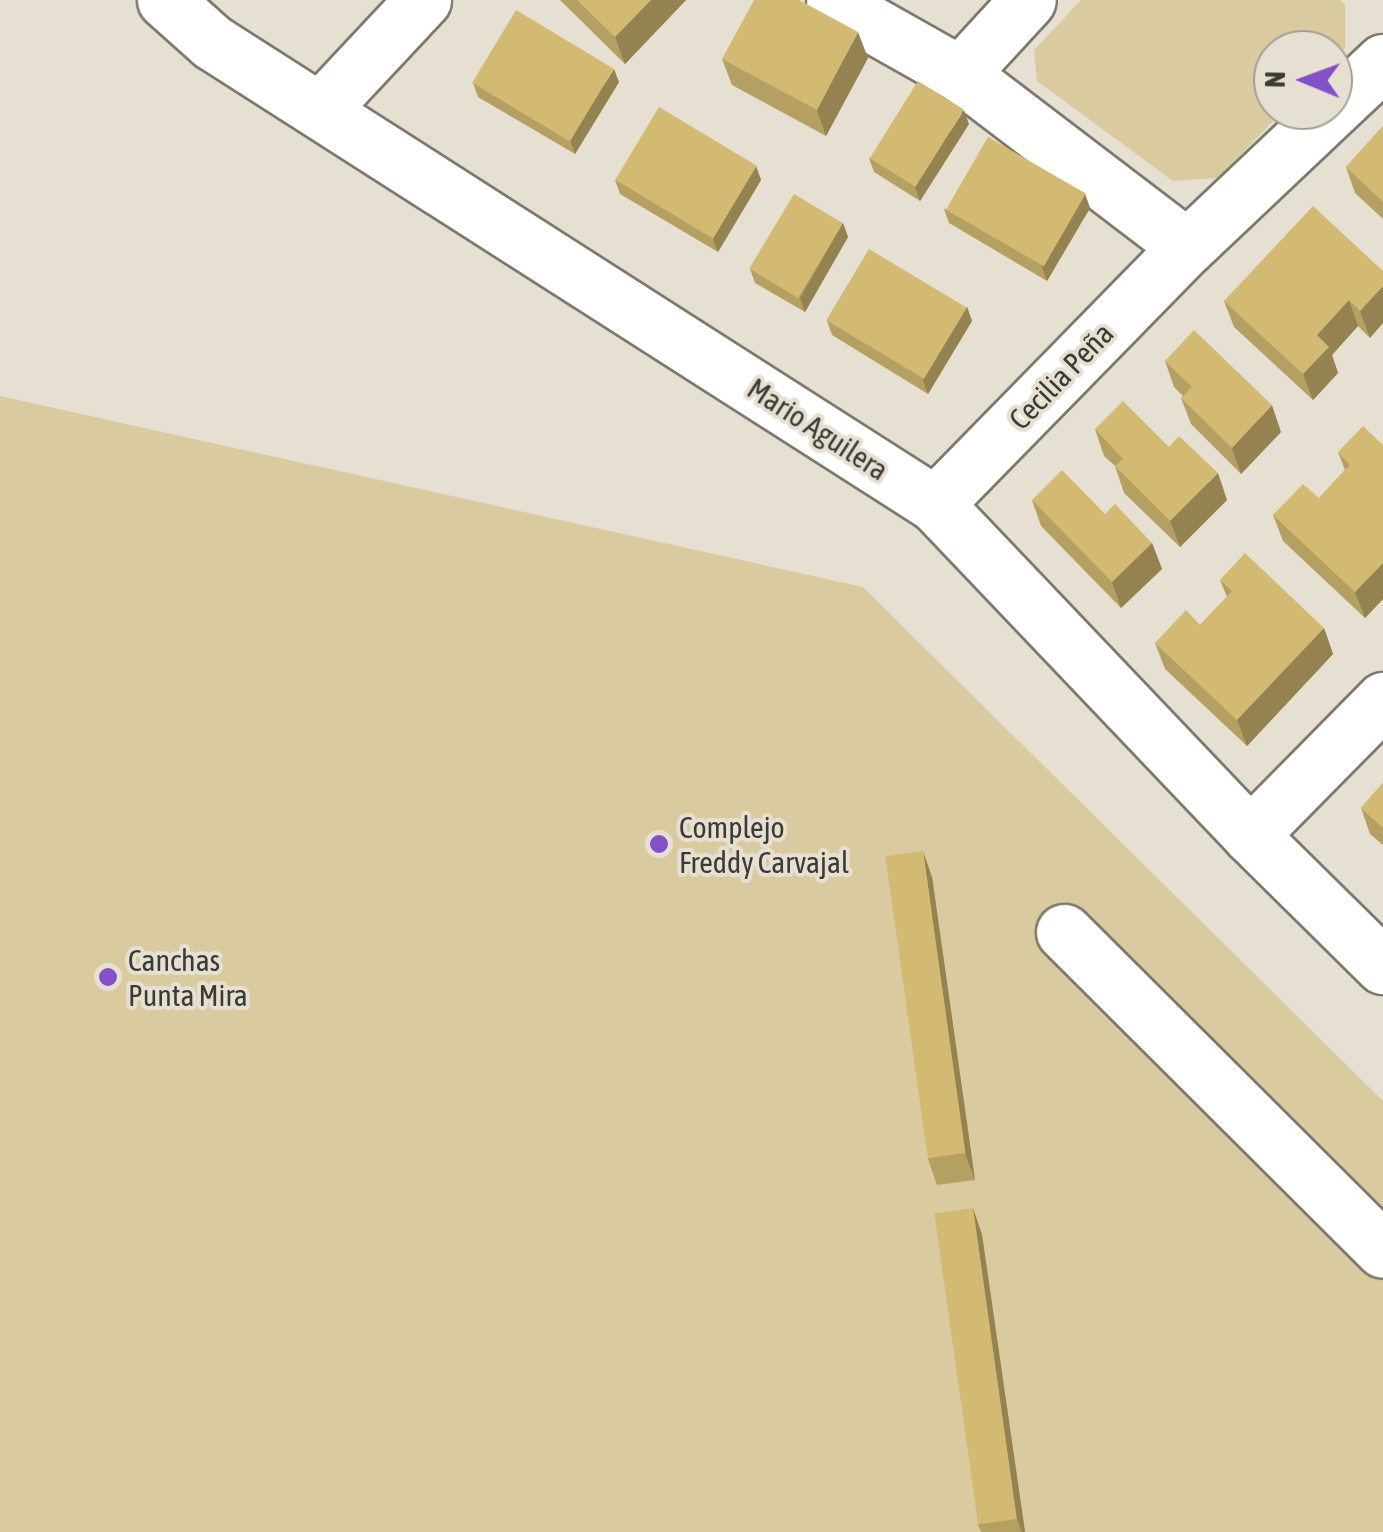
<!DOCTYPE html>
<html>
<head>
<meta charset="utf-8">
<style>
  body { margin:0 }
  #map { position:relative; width:1383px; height:1532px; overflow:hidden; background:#e6e0d2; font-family:"Asap Condensed",sans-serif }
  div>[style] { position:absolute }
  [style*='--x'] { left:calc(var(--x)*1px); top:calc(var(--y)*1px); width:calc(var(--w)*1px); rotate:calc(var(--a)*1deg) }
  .green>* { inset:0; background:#d9caa0 }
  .roads { filter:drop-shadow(2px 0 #7e796c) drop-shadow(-2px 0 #7e796c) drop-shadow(0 2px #7e796c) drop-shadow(0 -2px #7e796c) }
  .minor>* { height:55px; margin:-27.5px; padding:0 27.5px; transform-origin:27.5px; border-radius:27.5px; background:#fff }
  .wall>* { inset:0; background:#b5a063 }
  .shaded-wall>* { inset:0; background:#948250 }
  .building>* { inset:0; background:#d3ba73; transform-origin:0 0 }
  .dots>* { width:28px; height:28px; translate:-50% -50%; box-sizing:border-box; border:5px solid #e6e0d2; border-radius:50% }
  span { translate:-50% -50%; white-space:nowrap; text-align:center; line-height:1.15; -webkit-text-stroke:8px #e6e0d2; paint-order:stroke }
  .street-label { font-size:30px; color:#3c3a34 }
  .poi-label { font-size:30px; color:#3c3a34 }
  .left { translate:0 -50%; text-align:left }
  .north { position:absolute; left:1253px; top:30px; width:100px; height:100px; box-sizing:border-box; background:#e6e0d2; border:2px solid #a29e93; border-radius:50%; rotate:271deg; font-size:28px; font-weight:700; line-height:40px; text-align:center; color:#3c3a34 }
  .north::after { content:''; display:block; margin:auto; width:35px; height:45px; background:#8350c8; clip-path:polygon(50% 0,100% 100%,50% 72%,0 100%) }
</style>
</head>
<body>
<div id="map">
  <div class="green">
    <i style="clip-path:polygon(1081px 0,1340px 0,1345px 4px,1345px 48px,1333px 60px,1333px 50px,1273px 50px,1273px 110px,1284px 110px,1218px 178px,1173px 181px,1037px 81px,1034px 50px)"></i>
    <i style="clip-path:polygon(0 396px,863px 587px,1383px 1101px,1383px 1532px,0 1532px)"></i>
  </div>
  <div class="roads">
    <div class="minor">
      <i style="--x:165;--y:0;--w:63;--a:41.8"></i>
      <i style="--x:212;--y:42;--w:858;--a:32.58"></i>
      <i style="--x:935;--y:504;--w:457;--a:46.4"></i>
      <i style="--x:1250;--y:835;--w:187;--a:44.6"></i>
      <i style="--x:834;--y:3;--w:145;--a:29.4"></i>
      <i style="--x:960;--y:74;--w:285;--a:37.3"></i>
      <i style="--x:960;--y:74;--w:100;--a:-47.4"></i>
      <i style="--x:1333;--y:109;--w:69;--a:-43.2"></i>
      <i style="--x:320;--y:110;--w:151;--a:-46.9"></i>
      <i style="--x:935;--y:504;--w:360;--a:-45.6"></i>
      <i style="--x:1187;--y:247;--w:199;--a:-43.4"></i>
      <i style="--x:1250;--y:835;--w:190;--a:-45.4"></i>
      <i style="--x:1064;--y:932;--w:450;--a:44.9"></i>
    </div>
  </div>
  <div class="wall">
    <i style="clip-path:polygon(560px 0,686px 0,625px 64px)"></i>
    <i style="clip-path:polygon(868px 58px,826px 136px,732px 85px,722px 59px)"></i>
    <i style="clip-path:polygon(619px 82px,575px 154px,478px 97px,473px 83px)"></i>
    <i style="clip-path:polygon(969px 124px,920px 201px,874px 172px,869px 158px)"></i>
    <i style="clip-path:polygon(1383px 126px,1383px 219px,1355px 193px,1346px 167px)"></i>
    <i style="clip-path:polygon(756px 166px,761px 180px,718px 252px,620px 194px,615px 180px)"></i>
    <i style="clip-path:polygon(1085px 194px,1090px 208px,1047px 281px,949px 223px,944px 209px)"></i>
    <i style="clip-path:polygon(843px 223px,848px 237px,805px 312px,755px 283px,750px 269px)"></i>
    <i style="clip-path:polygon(1383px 271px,1370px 338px,1358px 326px,1332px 355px,1338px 373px,1313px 400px,1234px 327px,1224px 301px)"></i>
    <i style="clip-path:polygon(967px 307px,972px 321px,928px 394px,832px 335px,827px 321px)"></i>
    <i style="clip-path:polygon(1165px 361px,1281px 432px,1241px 474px,1191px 424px,1181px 398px,1183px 396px,1174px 387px)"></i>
    <i style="clip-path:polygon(1095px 429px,1169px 447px,1227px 500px,1180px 547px,1124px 493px,1115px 466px,1104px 456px)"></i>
    <i style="clip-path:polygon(1383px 445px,1383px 599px,1365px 618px,1283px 541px,1273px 515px,1319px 498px,1345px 470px,1338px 452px)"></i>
    <i style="clip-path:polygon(1032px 500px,1105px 514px,1152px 543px,1162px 569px,1121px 608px,1041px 526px)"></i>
    <i style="clip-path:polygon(1220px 580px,1324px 628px,1333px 654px,1247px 746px,1165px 669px,1155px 643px,1200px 625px,1227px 597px)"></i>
    <i style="clip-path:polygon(1383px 783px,1383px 845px,1370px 834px,1361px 808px)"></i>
    <i style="clip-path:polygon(932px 877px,975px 1180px,937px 1185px,928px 1159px)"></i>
    <i style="clip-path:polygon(973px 1208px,982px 1235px,1025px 1532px,981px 1532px,978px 1524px)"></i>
  </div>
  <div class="shaded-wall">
    <i style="clip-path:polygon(651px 0,686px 0,625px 64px,615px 37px)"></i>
    <i style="clip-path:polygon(858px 32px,868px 58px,826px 136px,817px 110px)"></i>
    <i style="clip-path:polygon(614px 69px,619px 82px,575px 154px,570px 140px)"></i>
    <i style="clip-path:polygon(964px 110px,969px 124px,920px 201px,915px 187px)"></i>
    <i style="clip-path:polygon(756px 166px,761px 180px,718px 252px,713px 239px)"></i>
    <i style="clip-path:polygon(1085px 194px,1090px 208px,1047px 281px,1042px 267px)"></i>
    <i style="clip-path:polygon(843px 223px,848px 237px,805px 312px,800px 298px)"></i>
    <i style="clip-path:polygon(1383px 286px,1383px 323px,1370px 338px,1360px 311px)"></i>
    <i style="clip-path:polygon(1349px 300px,1358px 326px,1332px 355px,1338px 373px,1313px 400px,1303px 374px,1317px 335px)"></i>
    <i style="clip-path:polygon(967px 307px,972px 321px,928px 394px,923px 380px)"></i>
    <i style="clip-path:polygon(1272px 405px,1281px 432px,1241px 474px,1232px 448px)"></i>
    <i style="clip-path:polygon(1218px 473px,1227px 500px,1180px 547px,1170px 521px)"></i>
    <i style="clip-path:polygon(1152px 543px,1162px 569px,1121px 608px,1112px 582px)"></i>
    <i style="clip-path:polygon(1383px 563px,1383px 599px,1365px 618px,1355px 592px)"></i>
    <i style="clip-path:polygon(1324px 628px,1333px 654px,1247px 746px,1237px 720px)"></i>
    <i style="clip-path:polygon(923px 851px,932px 877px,975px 1180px,965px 1153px)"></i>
    <i style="clip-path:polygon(973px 1208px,982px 1235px,1025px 1532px,1022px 1532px,1017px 1519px)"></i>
  </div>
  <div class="building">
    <i style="clip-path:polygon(577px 0,651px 0,615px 37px)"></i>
    <i style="clip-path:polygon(754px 0,799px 0,858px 32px,817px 110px,722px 59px)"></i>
    <i style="left:516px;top:10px;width:114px;height:85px;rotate:31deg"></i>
    <i style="left:918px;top:81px;width:54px;height:91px;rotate:32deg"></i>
    <i style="left:659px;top:107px;width:114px;height:85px;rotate:31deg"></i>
    <i style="clip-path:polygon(1383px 126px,1383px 202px,1346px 167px)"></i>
    <i style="left:988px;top:137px;width:113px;height:84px;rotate:30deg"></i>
    <i style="left:794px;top:194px;width:57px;height:87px;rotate:31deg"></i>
    <i style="clip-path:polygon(1313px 206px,1383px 271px,1383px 286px,1360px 311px,1349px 300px,1317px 335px,1329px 347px,1303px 374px,1224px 301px)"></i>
    <i style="left:869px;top:249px;width:114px;height:83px;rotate:31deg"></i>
    <i style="clip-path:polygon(1194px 330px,1272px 405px,1232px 448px,1181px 398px,1192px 387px,1165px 361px)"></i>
    <i style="clip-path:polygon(1123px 401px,1169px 447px,1179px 436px,1218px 473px,1170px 521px,1115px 466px,1123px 459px,1095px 429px)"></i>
    <i style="clip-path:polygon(1363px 426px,1383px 445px,1383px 563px,1355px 592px,1273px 515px,1303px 484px,1319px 498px,1350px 465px,1338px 452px)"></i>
    <i style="clip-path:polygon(1062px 470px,1105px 514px,1115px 504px,1152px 543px,1112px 582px,1032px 500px)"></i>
    <i style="clip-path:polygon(1245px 553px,1324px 628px,1237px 720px,1155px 643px,1186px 610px,1200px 625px,1232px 591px,1220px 580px)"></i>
    <i style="clip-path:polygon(1383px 783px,1383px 828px,1361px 808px)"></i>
    <i style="left:923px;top:851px;width:305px;height:38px;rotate:82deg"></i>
    <i style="left:973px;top:1208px;width:314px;height:39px;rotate:82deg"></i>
  </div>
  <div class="dots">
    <i style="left:659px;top:844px;background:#8350c8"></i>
    <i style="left:108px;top:977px;background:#8350c8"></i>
  </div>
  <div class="street-label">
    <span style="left:1061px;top:376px;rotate:-46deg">Cecilia Peña</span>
    <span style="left:818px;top:429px;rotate:33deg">Mario Aguilera</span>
  </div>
  <div class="poi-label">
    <span class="left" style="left:679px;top:844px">Complejo<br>Freddy Carvajal</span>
    <span class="left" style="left:128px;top:977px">Canchas<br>Punta Mira</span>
  </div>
  <div class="north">N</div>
</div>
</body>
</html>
